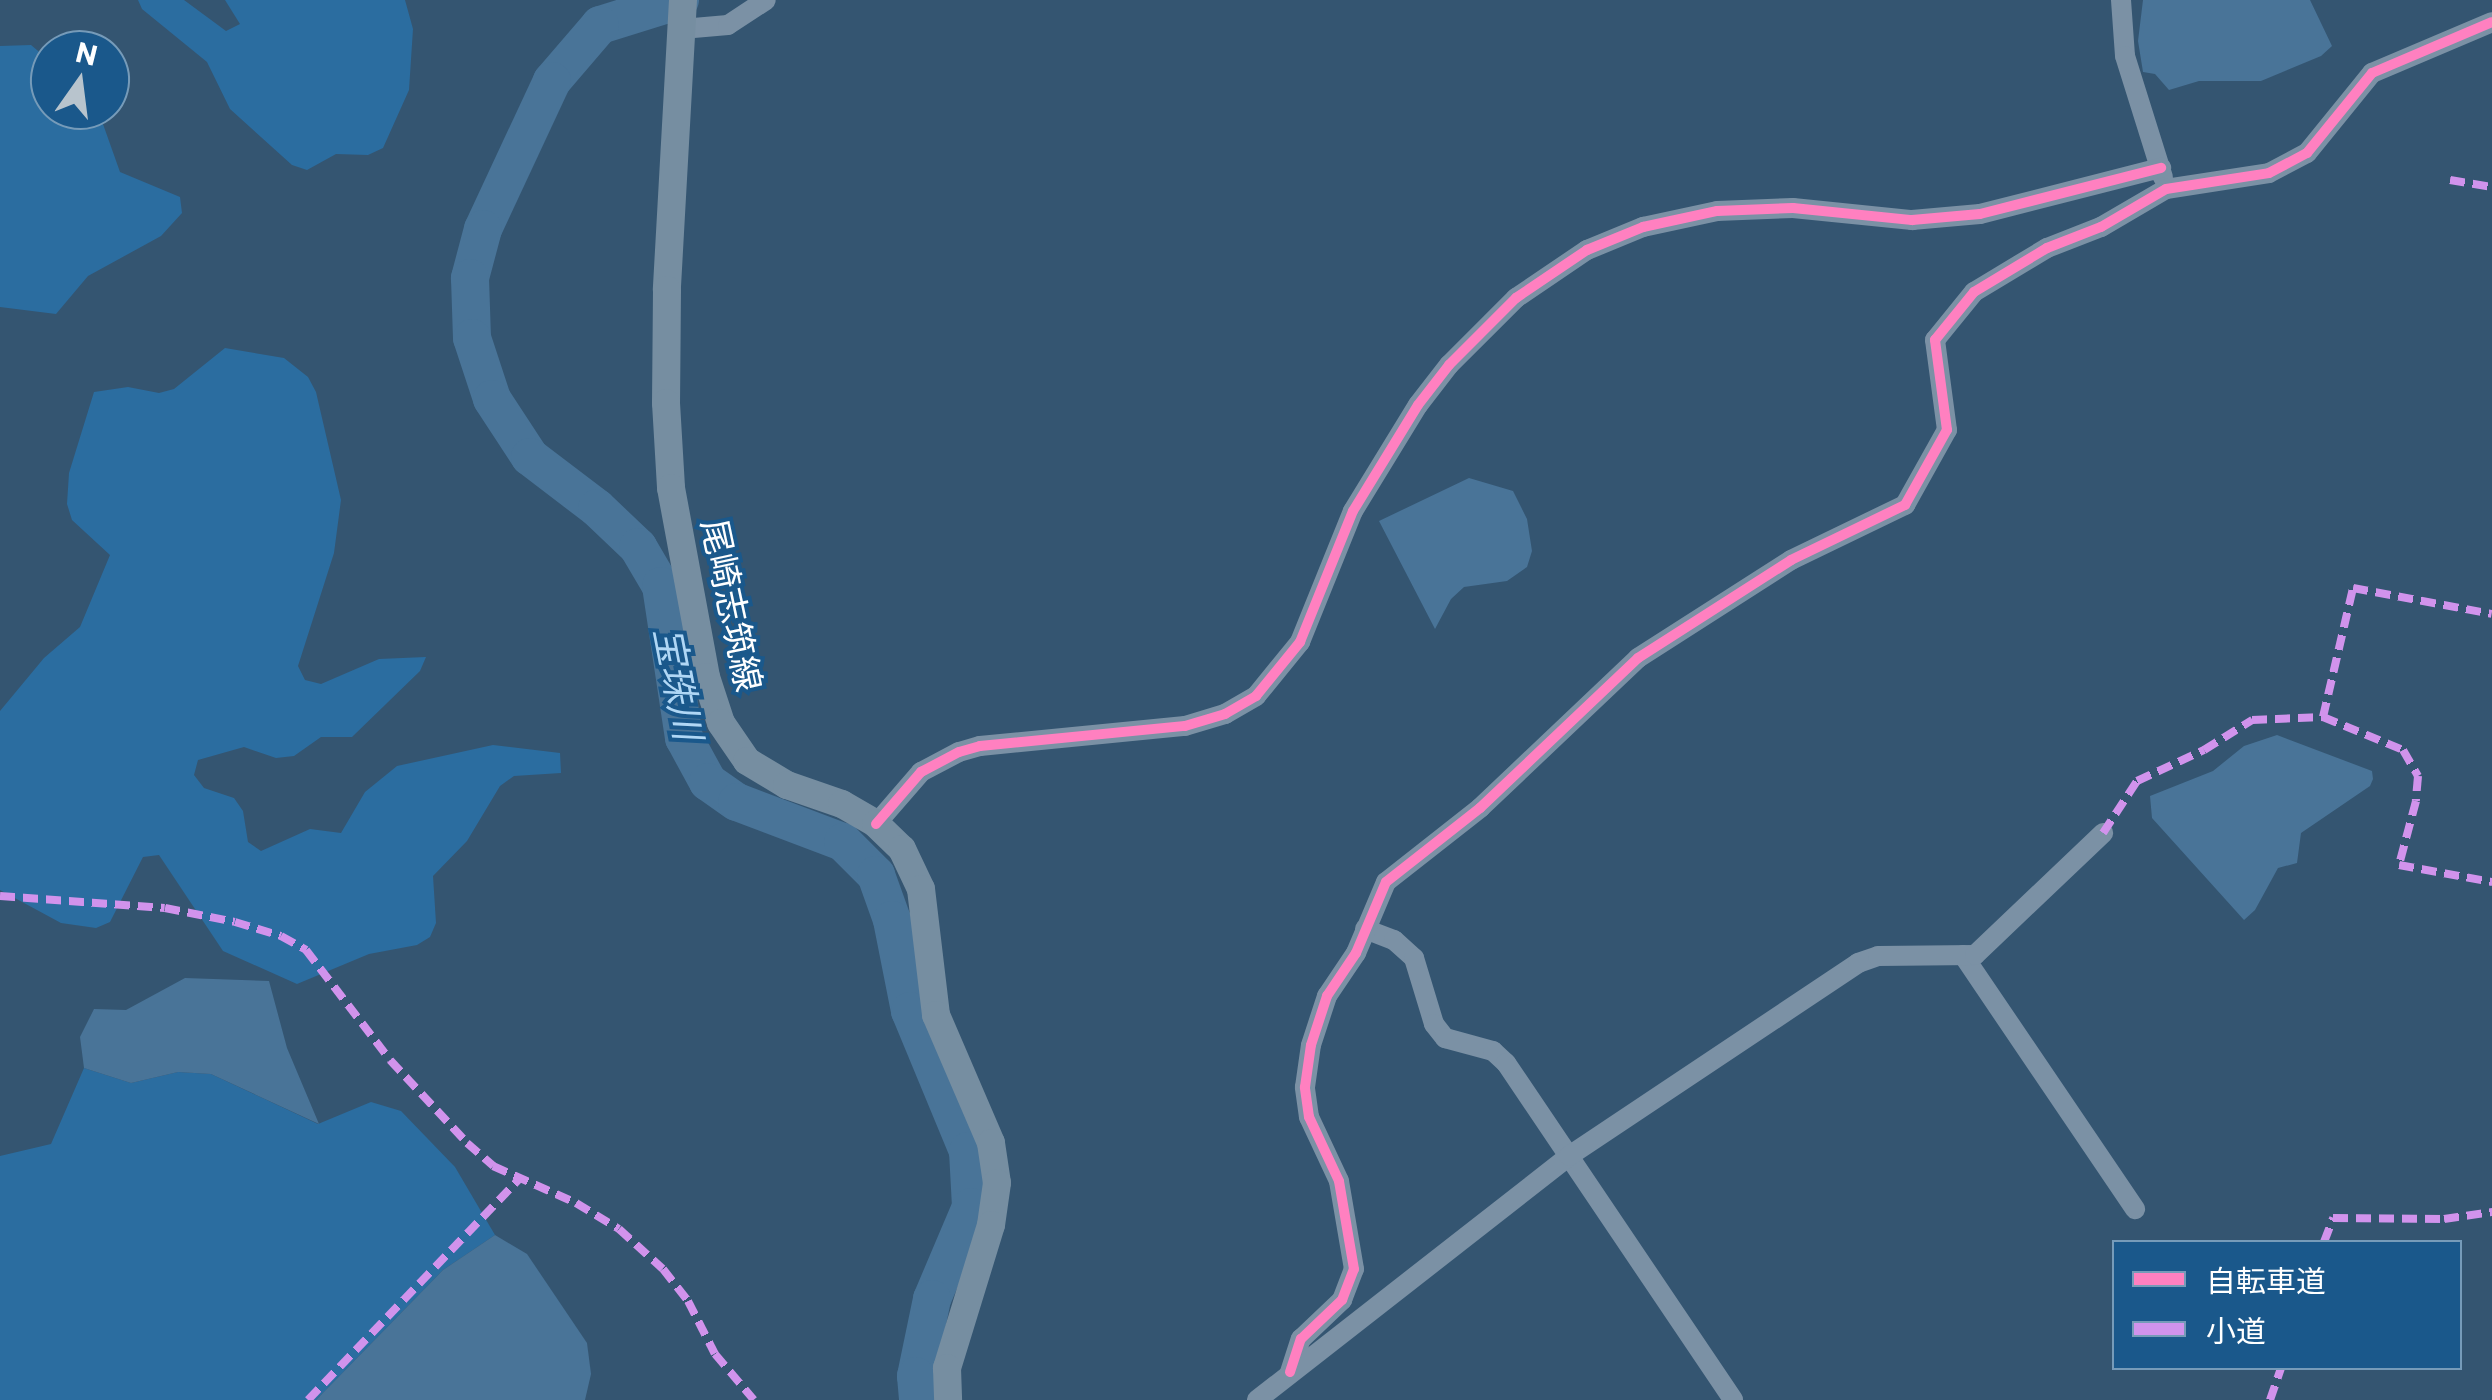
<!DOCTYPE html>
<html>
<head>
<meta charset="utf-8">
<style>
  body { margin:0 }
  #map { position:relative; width:2492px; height:1400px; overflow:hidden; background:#345571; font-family:Commissioner,"Noto Sans JP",sans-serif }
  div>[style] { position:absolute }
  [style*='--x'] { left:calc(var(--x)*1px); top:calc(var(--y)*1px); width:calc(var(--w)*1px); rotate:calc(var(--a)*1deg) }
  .green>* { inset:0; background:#2b6da0 }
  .water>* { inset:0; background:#497498 }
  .river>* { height:38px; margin:-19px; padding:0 19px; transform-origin:19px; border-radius:19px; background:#497498 }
  .street>* { height:20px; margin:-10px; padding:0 10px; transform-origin:10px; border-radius:10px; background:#7b91a5 }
  .secondary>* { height:28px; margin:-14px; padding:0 14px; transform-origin:14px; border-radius:14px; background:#768ea1 }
  .quiet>* { height:8px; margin-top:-4px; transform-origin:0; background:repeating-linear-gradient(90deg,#d193ec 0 15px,transparent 0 23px) }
  .cycleway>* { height:10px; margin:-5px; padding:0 5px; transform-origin:5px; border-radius:5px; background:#ff80c0 }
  span { translate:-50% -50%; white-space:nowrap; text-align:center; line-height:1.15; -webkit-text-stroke:8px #1a588b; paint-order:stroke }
  .street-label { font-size:35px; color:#fff }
  .water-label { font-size:38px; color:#b0d7f5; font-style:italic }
  .legend { position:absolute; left:2112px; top:1240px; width:350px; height:130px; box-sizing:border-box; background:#1a588b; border:2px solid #769bb9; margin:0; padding:12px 18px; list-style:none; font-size:30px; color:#fff }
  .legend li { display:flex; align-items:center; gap:20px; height:50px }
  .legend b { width:50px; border:2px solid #769bb9 }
  .north { position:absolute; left:30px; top:30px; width:100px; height:100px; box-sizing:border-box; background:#1a588b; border:2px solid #769bb9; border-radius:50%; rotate:14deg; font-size:28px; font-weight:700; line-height:40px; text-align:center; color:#fff }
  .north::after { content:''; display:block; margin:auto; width:35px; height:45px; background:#b8c4cd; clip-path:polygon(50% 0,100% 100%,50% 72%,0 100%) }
</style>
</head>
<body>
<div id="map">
  <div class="green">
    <i style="clip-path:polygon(138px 0,184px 0,226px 31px,240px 24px,225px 0,405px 0,413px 29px,409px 90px,383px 148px,368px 155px,336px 154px,307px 170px,292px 165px,230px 109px,207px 62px,142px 9px)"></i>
    <i style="clip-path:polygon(31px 45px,50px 61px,50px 110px,98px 110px,120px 172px,180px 197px,182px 213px,161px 236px,88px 276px,56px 314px,0 307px,0 46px)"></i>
    <i style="clip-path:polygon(225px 348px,284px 358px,308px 377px,316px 392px,341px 500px,334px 553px,298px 666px,305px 680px,321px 684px,379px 659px,426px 657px,420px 671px,352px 737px,321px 737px,294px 756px,276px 758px,244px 747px,198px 760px,194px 775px,204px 788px,234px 798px,243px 811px,248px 842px,261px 851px,310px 829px,341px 833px,365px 792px,397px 766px,493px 745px,560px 753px,561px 773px,514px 776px,500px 786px,467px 841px,433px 876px,436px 923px,430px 937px,417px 945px,369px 954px,297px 984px,223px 951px,159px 855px,143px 857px,110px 922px,96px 928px,61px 923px,0 890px,0 711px,44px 658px,80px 627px,110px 555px,72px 520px,67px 504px,69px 473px,94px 392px,128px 387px,159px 393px,174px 389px)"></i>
    <i style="clip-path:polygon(84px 1068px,131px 1083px,178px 1072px,211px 1074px,318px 1124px,371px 1102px,401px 1111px,455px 1167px,495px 1235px,443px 1270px,316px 1400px,0 1400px,0 1156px,51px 1144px)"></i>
  </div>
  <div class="water">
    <i style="clip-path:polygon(2143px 0,2310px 0,2332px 46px,2321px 56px,2261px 81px,2199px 81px,2169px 90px,2155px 74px,2143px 72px,2138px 41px)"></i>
    <i style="clip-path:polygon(1469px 478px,1513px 491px,1527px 519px,1532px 551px,1527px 567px,1507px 581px,1464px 587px,1451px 599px,1435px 629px,1379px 521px)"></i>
    <i style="clip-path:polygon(2277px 735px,2372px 771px,2373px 779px,2370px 786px,2301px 833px,2297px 863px,2278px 868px,2255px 910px,2244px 920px,2152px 818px,2150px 796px,2213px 771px,2244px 746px)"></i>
    <i style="clip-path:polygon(185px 978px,269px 981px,287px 1048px,319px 1124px,211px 1074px,178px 1072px,131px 1083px,84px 1068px,80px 1037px,94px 1009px,126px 1010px)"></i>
    <i style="clip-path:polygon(495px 1235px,527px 1254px,587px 1343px,591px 1374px,585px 1400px,316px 1400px,443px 1270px)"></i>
  </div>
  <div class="river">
    <i style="--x:680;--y:0;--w:84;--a:162.6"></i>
    <i style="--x:600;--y:25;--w:74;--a:130.6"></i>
    <i style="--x:552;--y:81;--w:163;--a:115"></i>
    <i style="--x:483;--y:229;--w:51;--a:104.9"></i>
    <i style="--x:470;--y:278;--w:60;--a:88.1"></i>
    <i style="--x:472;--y:338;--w:64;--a:71.8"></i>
    <i style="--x:492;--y:399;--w:69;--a:56.8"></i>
    <i style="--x:530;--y:457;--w:84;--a:37.3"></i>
    <i style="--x:597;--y:508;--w:57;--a:43.6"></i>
    <i style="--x:638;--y:547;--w:45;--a:59.5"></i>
    <i style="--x:661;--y:586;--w:154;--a:81.4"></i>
    <i style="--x:684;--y:738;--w:50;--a:61.4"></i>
    <i style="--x:708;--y:782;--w:35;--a:35"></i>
    <i style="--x:737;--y:802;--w:113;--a:20.7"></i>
    <i style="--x:843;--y:842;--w:47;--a:45"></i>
    <i style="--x:876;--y:875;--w:48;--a:70.4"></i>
    <i style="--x:892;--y:920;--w:93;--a:78.8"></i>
    <i style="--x:910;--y:1011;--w:152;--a:67.5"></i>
    <i style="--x:968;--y:1151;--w:56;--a:86.9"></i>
    <i style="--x:971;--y:1207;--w:100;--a:113"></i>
    <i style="--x:932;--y:1299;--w:79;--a:101.7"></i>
    <i style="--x:916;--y:1376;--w:24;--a:85"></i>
  </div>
  <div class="street">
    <i style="--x:2121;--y:0;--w:56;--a:85.9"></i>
    <i style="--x:2125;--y:56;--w:127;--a:72.6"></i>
    <i style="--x:682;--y:29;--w:46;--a:-5"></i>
    <i style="--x:728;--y:25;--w:45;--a:-33.3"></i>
    <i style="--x:876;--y:824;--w:69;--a:-49.1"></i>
    <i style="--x:921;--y:772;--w:43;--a:-27.8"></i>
    <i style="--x:959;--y:752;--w:22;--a:-16"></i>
    <i style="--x:980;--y:746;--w:206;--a:-5.6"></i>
    <i style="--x:1185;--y:726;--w:42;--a:-16.7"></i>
    <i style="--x:1225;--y:714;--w:36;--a:-30"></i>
    <i style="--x:1256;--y:696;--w:70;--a:-50.8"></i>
    <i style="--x:1300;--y:642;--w:141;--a:-68"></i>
    <i style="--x:1353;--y:511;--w:124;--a:-58.5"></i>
    <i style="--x:1418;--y:405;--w:51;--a:-52.2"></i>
    <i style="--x:1449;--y:365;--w:95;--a:-45"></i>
    <i style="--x:1516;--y:298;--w:86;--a:-34.1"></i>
    <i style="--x:1587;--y:250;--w:61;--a:-22.3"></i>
    <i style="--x:1643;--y:227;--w:76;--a:-12.2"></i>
    <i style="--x:1717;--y:211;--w:76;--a:-2.3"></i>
    <i style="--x:1793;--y:208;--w:120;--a:5.8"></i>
    <i style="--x:1912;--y:220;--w:68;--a:-5"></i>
    <i style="--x:1980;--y:214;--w:187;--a:-14.3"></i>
    <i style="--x:1365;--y:929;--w:31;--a:21"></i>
    <i style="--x:1394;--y:940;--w:27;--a:42"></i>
    <i style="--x:1414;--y:958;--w:69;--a:73.1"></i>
    <i style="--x:1434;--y:1024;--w:18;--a:52"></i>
    <i style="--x:1445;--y:1038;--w:50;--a:15.2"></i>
    <i style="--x:1493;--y:1051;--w:18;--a:43"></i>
    <i style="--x:1506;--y:1063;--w:406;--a:56"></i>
    <i style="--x:1963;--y:955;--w:307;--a:55.9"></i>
    <i style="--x:1290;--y:1372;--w:35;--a:-72"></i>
    <i style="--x:1301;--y:1339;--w:57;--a:-43.6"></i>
    <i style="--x:1342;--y:1300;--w:33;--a:-69"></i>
    <i style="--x:1354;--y:1269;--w:89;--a:-99.7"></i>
    <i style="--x:1339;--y:1181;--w:71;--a:-115.1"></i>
    <i style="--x:1309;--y:1117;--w:30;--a:-98"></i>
    <i style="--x:1305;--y:1087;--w:42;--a:-81.9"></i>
    <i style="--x:1311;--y:1045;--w:52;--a:-71.9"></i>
    <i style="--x:1327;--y:996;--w:52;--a:-56"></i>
    <i style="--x:1356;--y:953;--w:77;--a:-67.1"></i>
    <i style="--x:1386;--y:882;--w:120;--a:-38.2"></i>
    <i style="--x:1480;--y:808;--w:218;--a:-43.5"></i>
    <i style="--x:1638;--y:658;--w:182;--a:-32.6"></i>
    <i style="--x:1791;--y:560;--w:127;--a:-25.8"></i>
    <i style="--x:1905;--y:505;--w:86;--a:-60.8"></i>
    <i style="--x:1947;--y:430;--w:91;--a:-97.6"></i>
    <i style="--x:1935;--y:340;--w:62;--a:-50.9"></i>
    <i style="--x:1974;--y:292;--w:85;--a:-31.1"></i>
    <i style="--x:2047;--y:248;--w:58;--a:-21.3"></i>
    <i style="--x:2101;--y:227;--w:75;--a:-30.3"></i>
    <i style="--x:2166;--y:189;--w:104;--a:-8.8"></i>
    <i style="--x:2269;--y:173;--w:43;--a:-27.8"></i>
    <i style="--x:2307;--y:153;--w:103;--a:-50.9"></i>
    <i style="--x:2372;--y:73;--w:130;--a:-23"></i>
    <i style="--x:1257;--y:1400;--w:396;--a:-38"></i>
    <i style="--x:1569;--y:1156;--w:348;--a:-33.7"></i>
    <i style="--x:1858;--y:963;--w:21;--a:-19"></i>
    <i style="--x:1878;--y:956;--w:97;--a:-0.6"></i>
    <i style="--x:1975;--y:955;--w:177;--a:-43.6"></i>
  </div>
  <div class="secondary">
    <i style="--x:683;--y:0;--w:290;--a:93.2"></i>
    <i style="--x:667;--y:290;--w:113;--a:90.5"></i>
    <i style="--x:666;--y:403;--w:85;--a:86.6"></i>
    <i style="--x:671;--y:488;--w:192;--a:79.5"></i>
    <i style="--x:706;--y:677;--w:48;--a:71.9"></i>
    <i style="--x:721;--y:723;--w:46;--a:55.6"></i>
    <i style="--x:747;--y:761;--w:47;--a:31"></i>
    <i style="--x:787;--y:785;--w:58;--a:19.1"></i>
    <i style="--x:842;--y:804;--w:39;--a:30"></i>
    <i style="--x:876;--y:824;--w:36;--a:44"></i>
    <i style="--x:902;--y:849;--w:44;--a:64.6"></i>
    <i style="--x:921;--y:889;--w:127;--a:83.2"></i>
    <i style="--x:936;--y:1015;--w:139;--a:66.7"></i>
    <i style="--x:991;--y:1143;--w:40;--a:81.5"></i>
    <i style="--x:997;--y:1183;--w:42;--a:98.1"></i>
    <i style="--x:991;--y:1225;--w:150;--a:107.1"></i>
    <i style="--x:947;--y:1368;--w:32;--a:88"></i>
  </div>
  <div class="quiet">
    <i style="--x:2450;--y:180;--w:43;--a:9.5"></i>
    <i style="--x:2323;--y:717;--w:87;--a:22.4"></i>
    <i style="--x:2403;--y:750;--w:30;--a:60"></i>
    <i style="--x:2418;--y:776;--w:25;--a:95"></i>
    <i style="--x:2416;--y:801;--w:66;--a:104.9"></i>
    <i style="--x:2399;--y:865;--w:95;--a:10.4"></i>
    <i style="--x:2103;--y:833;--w:62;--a:-56.8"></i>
    <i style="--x:2137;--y:781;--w:74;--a:-24.8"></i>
    <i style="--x:2204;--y:750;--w:57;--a:-32"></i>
    <i style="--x:2252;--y:720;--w:71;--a:-2.4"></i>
    <i style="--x:2323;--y:717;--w:132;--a:-76.9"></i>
    <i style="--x:2353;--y:588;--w:141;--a:10.6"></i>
    <i style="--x:0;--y:896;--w:165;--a:4.2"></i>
    <i style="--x:165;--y:908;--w:71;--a:11.3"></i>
    <i style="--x:235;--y:922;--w:48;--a:16.9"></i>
    <i style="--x:281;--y:936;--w:29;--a:29"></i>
    <i style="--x:306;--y:950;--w:138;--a:52.6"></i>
    <i style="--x:390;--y:1060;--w:113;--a:47.1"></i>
    <i style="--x:467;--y:1143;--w:35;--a:41"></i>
    <i style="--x:493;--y:1166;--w:91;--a:24"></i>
    <i style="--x:576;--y:1203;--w:50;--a:31.2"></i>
    <i style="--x:619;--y:1229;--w:59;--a:42.3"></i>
    <i style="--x:663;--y:1269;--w:41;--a:52"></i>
    <i style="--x:688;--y:1301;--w:59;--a:63"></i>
    <i style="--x:715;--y:1354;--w:60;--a:49.7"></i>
    <i style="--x:2324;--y:1242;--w:26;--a:-69"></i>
    <i style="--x:2333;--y:1218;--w:111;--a:0.5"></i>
    <i style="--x:2444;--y:1219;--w:49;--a:-8.3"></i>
    <i style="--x:308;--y:1400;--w:306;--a:-46.3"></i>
    <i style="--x:2270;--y:1400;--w:34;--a:-71"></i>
  </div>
  <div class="cycleway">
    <i style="--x:876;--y:824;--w:69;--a:-49.1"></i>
    <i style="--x:921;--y:772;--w:43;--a:-27.8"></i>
    <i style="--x:959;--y:752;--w:22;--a:-16"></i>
    <i style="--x:980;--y:746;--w:206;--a:-5.6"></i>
    <i style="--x:1185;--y:726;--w:42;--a:-16.7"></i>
    <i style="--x:1225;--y:714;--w:36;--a:-30"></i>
    <i style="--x:1256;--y:696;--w:70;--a:-50.8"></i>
    <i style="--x:1300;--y:642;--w:141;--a:-68"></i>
    <i style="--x:1353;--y:511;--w:124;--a:-58.5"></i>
    <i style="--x:1418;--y:405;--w:51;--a:-52.2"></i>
    <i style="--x:1449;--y:365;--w:95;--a:-45"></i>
    <i style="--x:1516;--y:298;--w:86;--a:-34.1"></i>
    <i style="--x:1587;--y:250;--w:61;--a:-22.3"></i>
    <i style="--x:1643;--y:227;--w:76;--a:-12.2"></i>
    <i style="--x:1717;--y:211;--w:76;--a:-2.3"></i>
    <i style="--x:1793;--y:208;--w:120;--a:5.8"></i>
    <i style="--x:1912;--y:220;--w:68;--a:-5"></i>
    <i style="--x:1980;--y:214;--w:187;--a:-14.3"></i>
    <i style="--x:1290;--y:1372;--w:35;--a:-72"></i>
    <i style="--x:1301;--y:1339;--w:57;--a:-43.6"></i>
    <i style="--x:1342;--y:1300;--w:33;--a:-69"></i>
    <i style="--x:1354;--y:1269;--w:89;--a:-99.7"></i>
    <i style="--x:1339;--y:1181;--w:71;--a:-115.1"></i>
    <i style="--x:1309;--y:1117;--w:30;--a:-98"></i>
    <i style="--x:1305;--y:1087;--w:42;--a:-81.9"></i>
    <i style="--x:1311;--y:1045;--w:52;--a:-71.9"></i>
    <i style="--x:1327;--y:996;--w:52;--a:-56"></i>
    <i style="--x:1356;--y:953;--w:77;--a:-67.1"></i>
    <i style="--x:1386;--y:882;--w:120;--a:-38.2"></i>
    <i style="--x:1480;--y:808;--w:218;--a:-43.5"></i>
    <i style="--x:1638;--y:658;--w:182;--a:-32.6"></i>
    <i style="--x:1791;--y:560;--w:127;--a:-25.8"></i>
    <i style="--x:1905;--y:505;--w:86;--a:-60.8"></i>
    <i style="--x:1947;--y:430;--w:91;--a:-97.6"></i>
    <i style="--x:1935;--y:340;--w:62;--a:-50.9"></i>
    <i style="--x:1974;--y:292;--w:85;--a:-31.1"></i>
    <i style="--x:2047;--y:248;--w:58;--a:-21.3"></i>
    <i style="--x:2101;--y:227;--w:75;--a:-30.3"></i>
    <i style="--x:2166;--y:189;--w:104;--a:-8.8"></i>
    <i style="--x:2269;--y:173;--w:43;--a:-27.8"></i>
    <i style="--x:2307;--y:153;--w:103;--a:-50.9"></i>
    <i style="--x:2372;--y:73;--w:130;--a:-23"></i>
  </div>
  <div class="street-label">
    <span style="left:733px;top:605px;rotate:78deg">尾崎志筑線</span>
  </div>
  <div class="water-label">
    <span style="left:680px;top:683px;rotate:79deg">宝珠川</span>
  </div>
  <ul class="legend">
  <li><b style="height:12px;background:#ff80c0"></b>自転車道</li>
  <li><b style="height:12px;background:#d193ec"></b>小道</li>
  </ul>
  <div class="north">N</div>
</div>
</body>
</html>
